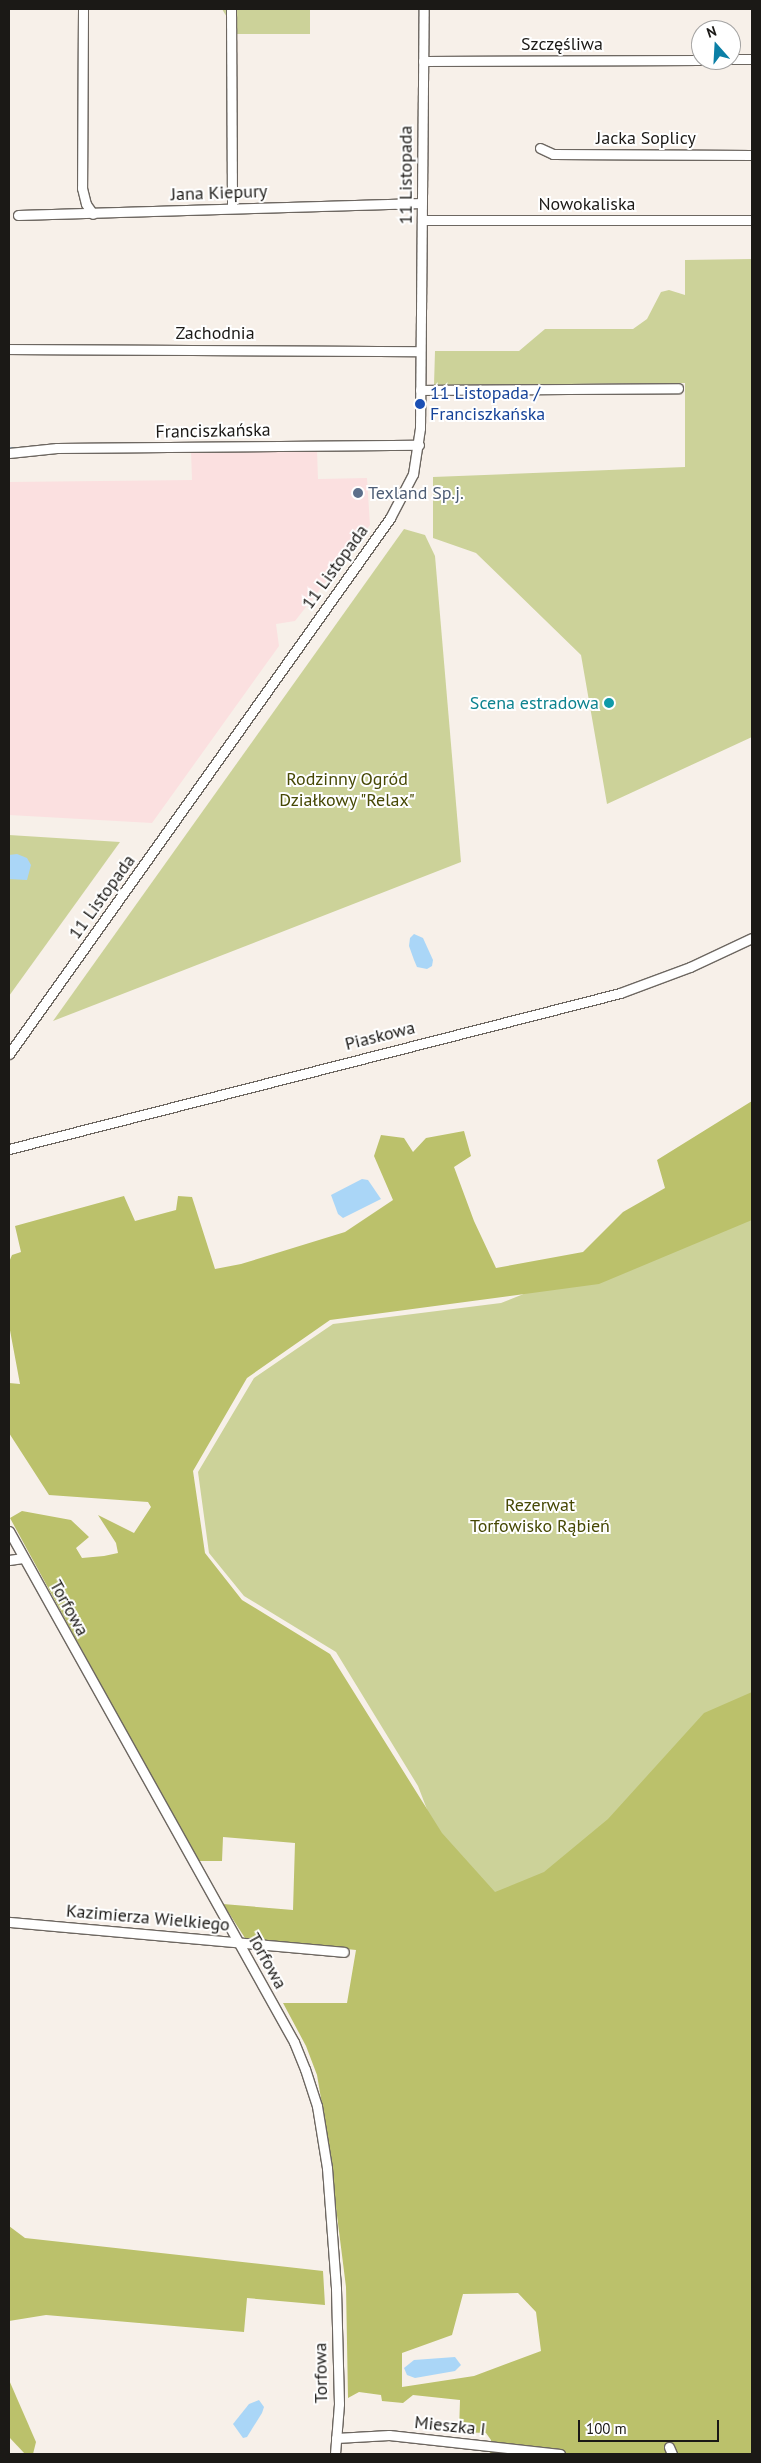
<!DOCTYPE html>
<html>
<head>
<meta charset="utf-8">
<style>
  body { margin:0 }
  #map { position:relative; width:761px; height:2463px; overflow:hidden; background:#f7f0e9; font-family:"PT Sans",sans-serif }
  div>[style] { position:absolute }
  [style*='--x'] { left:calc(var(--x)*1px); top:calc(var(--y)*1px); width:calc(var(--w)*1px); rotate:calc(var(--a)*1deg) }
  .industrial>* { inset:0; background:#fbe0e0 }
  .green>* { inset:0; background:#ccd299 }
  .forest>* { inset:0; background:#bbc16b }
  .water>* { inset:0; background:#aad6f7 }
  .stream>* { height:3px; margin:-1.5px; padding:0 1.5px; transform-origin:1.5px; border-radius:1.5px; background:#aad6f7 }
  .roads { filter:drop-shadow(1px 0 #6d6761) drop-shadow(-1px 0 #6d6761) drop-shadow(0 1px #6d6761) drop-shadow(0 -1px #6d6761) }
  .minor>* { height:9px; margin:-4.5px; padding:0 4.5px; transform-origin:4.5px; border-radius:4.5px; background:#fff }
  .dots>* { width:14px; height:14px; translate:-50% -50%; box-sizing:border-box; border:2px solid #fff; border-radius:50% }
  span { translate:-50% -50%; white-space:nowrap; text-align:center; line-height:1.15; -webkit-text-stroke:4px #fff; paint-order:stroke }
  .street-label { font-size:18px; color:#1b1916 }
  .transit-label { font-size:18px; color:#164399 }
  .left { translate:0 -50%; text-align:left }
  .service-label { font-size:18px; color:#4e5e75 }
  .culture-label { font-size:18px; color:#0d838f }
  .right { translate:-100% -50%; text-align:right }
  .park-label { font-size:18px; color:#464804 }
  .frame { position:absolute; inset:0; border:10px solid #1b1916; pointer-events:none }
  .north { position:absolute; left:691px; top:20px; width:50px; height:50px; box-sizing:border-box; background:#fff; border:1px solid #a4a3a2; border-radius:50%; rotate:341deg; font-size:14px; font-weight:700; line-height:20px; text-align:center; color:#1b1916 }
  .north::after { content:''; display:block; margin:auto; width:18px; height:22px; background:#0b7fa6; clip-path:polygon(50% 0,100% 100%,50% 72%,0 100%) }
  .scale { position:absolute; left:578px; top:2420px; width:141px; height:22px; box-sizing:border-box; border:2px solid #1b1916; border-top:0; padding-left:6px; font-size:15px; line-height:18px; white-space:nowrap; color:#1b1916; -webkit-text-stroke:4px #fff; paint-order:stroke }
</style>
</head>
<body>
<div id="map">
  <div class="industrial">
    <i style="clip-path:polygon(317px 450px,318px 479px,367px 478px,370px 525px,295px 621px,276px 624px,279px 646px,152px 823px,9px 815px,9px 482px,192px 480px,191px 451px)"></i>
  </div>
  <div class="green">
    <i style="clip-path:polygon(222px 9px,310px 9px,310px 34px,237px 34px)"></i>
    <i style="clip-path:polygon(752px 259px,752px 737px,607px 804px,581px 655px,476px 553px,433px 538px,433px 477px,685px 467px,685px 383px,434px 385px,435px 351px,519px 351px,545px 329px,633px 329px,647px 319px,661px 292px,669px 290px,685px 295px,685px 260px)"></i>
    <i style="clip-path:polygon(404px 529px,425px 535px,435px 556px,461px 862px,53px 1021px)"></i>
    <i style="clip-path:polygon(9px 835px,120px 842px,9px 996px)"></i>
    <i style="clip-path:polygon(752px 1203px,752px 1759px,555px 1914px,456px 1885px,418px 1786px,336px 1652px,244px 1596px,209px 1553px,198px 1472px,254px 1378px,333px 1324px,501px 1303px)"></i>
  </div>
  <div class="forest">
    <i style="clip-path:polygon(evenodd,752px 1101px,752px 1220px,599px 1284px,330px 1320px,247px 1378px,193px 1471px,205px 1553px,242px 1600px,330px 1654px,442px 1833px,495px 1892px,544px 1872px,608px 1819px,704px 1713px,752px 1692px,752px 2454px,490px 2454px,491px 2440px,486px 2433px,459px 2432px,460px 2400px,413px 2395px,403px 2403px,382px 2401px,381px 2395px,359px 2392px,348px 2398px,346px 2287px,326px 2128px,317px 2075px,306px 2046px,283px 2003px,347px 2003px,356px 1950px,245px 1938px,223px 1904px,293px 1910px,295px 1843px,223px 1837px,222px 1861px,197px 1861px,10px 1518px,22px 1511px,71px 1520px,89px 1537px,76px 1548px,82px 1558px,104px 1556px,118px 1553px,116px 1543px,98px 1515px,134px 1533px,151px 1507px,148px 1502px,49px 1495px,9px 1433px,9px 1383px,20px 1384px,9px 1325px,9px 1262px,12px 1255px,21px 1252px,15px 1226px,124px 1196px,135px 1221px,176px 1210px,178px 1196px,192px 1197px,215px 1269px,241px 1264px,345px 1232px,393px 1200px,374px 1156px,381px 1135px,404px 1138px,413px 1152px,426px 1138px,464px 1131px,471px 1156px,454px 1167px,474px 1221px,496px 1268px,583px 1252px,623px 1212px,665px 1188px,657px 1160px,752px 1101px,518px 2293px,536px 2312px,541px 2351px,474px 2376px,402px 2387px,402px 2353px,452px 2335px,463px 2294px,518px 2293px)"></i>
    <i style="clip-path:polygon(9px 2226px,25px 2238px,323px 2271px,325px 2305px,247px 2298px,244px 2332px,46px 2315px,9px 2321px)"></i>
    <i style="clip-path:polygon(9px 2380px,36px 2442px,33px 2454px,25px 2454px,9px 2437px)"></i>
  </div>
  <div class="water">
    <i style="clip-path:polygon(17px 854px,27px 858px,31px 865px,27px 880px,9px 879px,9px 855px)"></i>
    <i style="clip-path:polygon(414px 934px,423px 938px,433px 960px,432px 966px,427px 969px,417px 967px,414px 960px,409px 946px,410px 938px)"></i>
    <i style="clip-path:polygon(362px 1179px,368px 1180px,381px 1199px,343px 1218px,338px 1214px,331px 1195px)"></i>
    <i style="clip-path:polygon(455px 2357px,461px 2365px,455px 2371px,415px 2378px,407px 2375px,404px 2368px,414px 2360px)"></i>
    <i style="clip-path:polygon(259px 2400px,264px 2407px,262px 2413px,247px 2437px,243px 2438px,233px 2424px,249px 2404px)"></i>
  </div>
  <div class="stream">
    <i style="--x:9;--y:448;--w:8;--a:0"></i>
  </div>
  <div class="roads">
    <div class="minor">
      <i style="--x:83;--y:9;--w:179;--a:90.3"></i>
      <i style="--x:82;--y:188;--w:16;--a:76"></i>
      <i style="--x:86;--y:204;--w:12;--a:55"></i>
      <i style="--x:231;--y:9;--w:199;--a:89.7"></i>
      <i style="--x:731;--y:59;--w:21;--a:0"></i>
      <i style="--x:423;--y:61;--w:278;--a:-0.2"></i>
      <i style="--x:540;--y:148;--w:14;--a:25"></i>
      <i style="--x:553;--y:154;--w:199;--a:0.3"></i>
      <i style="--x:18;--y:215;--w:404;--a:-1.7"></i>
      <i style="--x:422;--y:220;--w:330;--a:0"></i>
      <i style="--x:9;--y:349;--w:411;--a:0.3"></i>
      <i style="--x:420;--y:390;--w:258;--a:-0.4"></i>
      <i style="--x:9;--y:453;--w:48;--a:-5.9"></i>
      <i style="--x:57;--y:448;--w:362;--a:-0.5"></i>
      <i style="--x:9;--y:1054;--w:658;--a:-54.59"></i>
      <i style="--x:390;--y:518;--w:50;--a:-62.4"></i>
      <i style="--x:413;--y:474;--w:47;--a:-81.3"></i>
      <i style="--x:420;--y:428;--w:419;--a:-89.5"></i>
      <i style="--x:9;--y:1149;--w:631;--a:-14.32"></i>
      <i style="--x:620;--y:993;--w:75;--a:-20.4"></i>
      <i style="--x:690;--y:967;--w:68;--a:-25.1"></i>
      <i style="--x:9;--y:1531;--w:585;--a:60.85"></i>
      <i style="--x:294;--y:2042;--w:29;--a:68"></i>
      <i style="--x:305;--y:2069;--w:39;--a:72"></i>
      <i style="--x:317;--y:2106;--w:63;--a:80.8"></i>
      <i style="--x:327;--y:2168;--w:121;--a:85.7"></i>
      <i style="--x:336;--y:2289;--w:115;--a:88.5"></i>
      <i style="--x:339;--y:2404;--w:50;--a:94.6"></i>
      <i style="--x:9;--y:1560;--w:14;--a:-8"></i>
      <i style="--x:9;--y:1922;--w:336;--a:5.1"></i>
      <i style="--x:336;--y:2438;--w:53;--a:-3.2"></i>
      <i style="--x:389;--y:2435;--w:172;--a:6.3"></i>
      <i style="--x:669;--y:2447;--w:8;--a:67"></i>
    </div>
  </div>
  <div class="dots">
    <i style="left:420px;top:404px;background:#1a4fb4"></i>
    <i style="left:358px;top:493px;background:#5c6f8a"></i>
    <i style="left:609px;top:703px;background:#0f9aa8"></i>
  </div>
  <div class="street-label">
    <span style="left:562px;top:44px">Szczęśliwa</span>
    <span style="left:646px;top:138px">Jacka Soplicy</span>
    <span style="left:406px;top:175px;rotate:-90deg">11 Listopada</span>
    <span style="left:219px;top:193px;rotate:-2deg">Jana Kiepury</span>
    <span style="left:587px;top:204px">Nowokaliska</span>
    <span style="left:215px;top:333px">Zachodnia</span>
    <span style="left:213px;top:431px;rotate:-1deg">Franciszkańska</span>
    <span style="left:335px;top:567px;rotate:-54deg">11 Listopada</span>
    <span style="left:102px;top:897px;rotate:-54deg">11 Listopada</span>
    <span style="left:380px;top:1036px;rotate:-14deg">Piaskowa</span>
    <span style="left:69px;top:1608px;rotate:61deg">Torfowa</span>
    <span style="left:148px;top:1918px;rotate:5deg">Kazimierza Wielkiego</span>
    <span style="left:267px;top:1961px;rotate:61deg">Torfowa</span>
    <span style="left:321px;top:2373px;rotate:-91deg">Torfowa</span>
    <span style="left:450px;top:2426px;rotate:6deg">Mieszka I</span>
  </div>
  <div class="transit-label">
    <span class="left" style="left:430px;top:404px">11 Listopada /<br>Franciszkańska</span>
  </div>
  <div class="service-label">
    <span class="left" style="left:368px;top:493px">Texland Sp.j.</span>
  </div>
  <div class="culture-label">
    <span class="right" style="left:599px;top:703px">Scena estradowa</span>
  </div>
  <div class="park-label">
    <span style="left:347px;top:790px">Rodzinny Ogród<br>Działkowy "Relax"</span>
    <span style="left:540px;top:1516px">Rezerwat<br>Torfowisko Rąbień</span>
  </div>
  <div class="frame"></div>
  <div class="north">N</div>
  <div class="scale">100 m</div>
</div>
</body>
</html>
